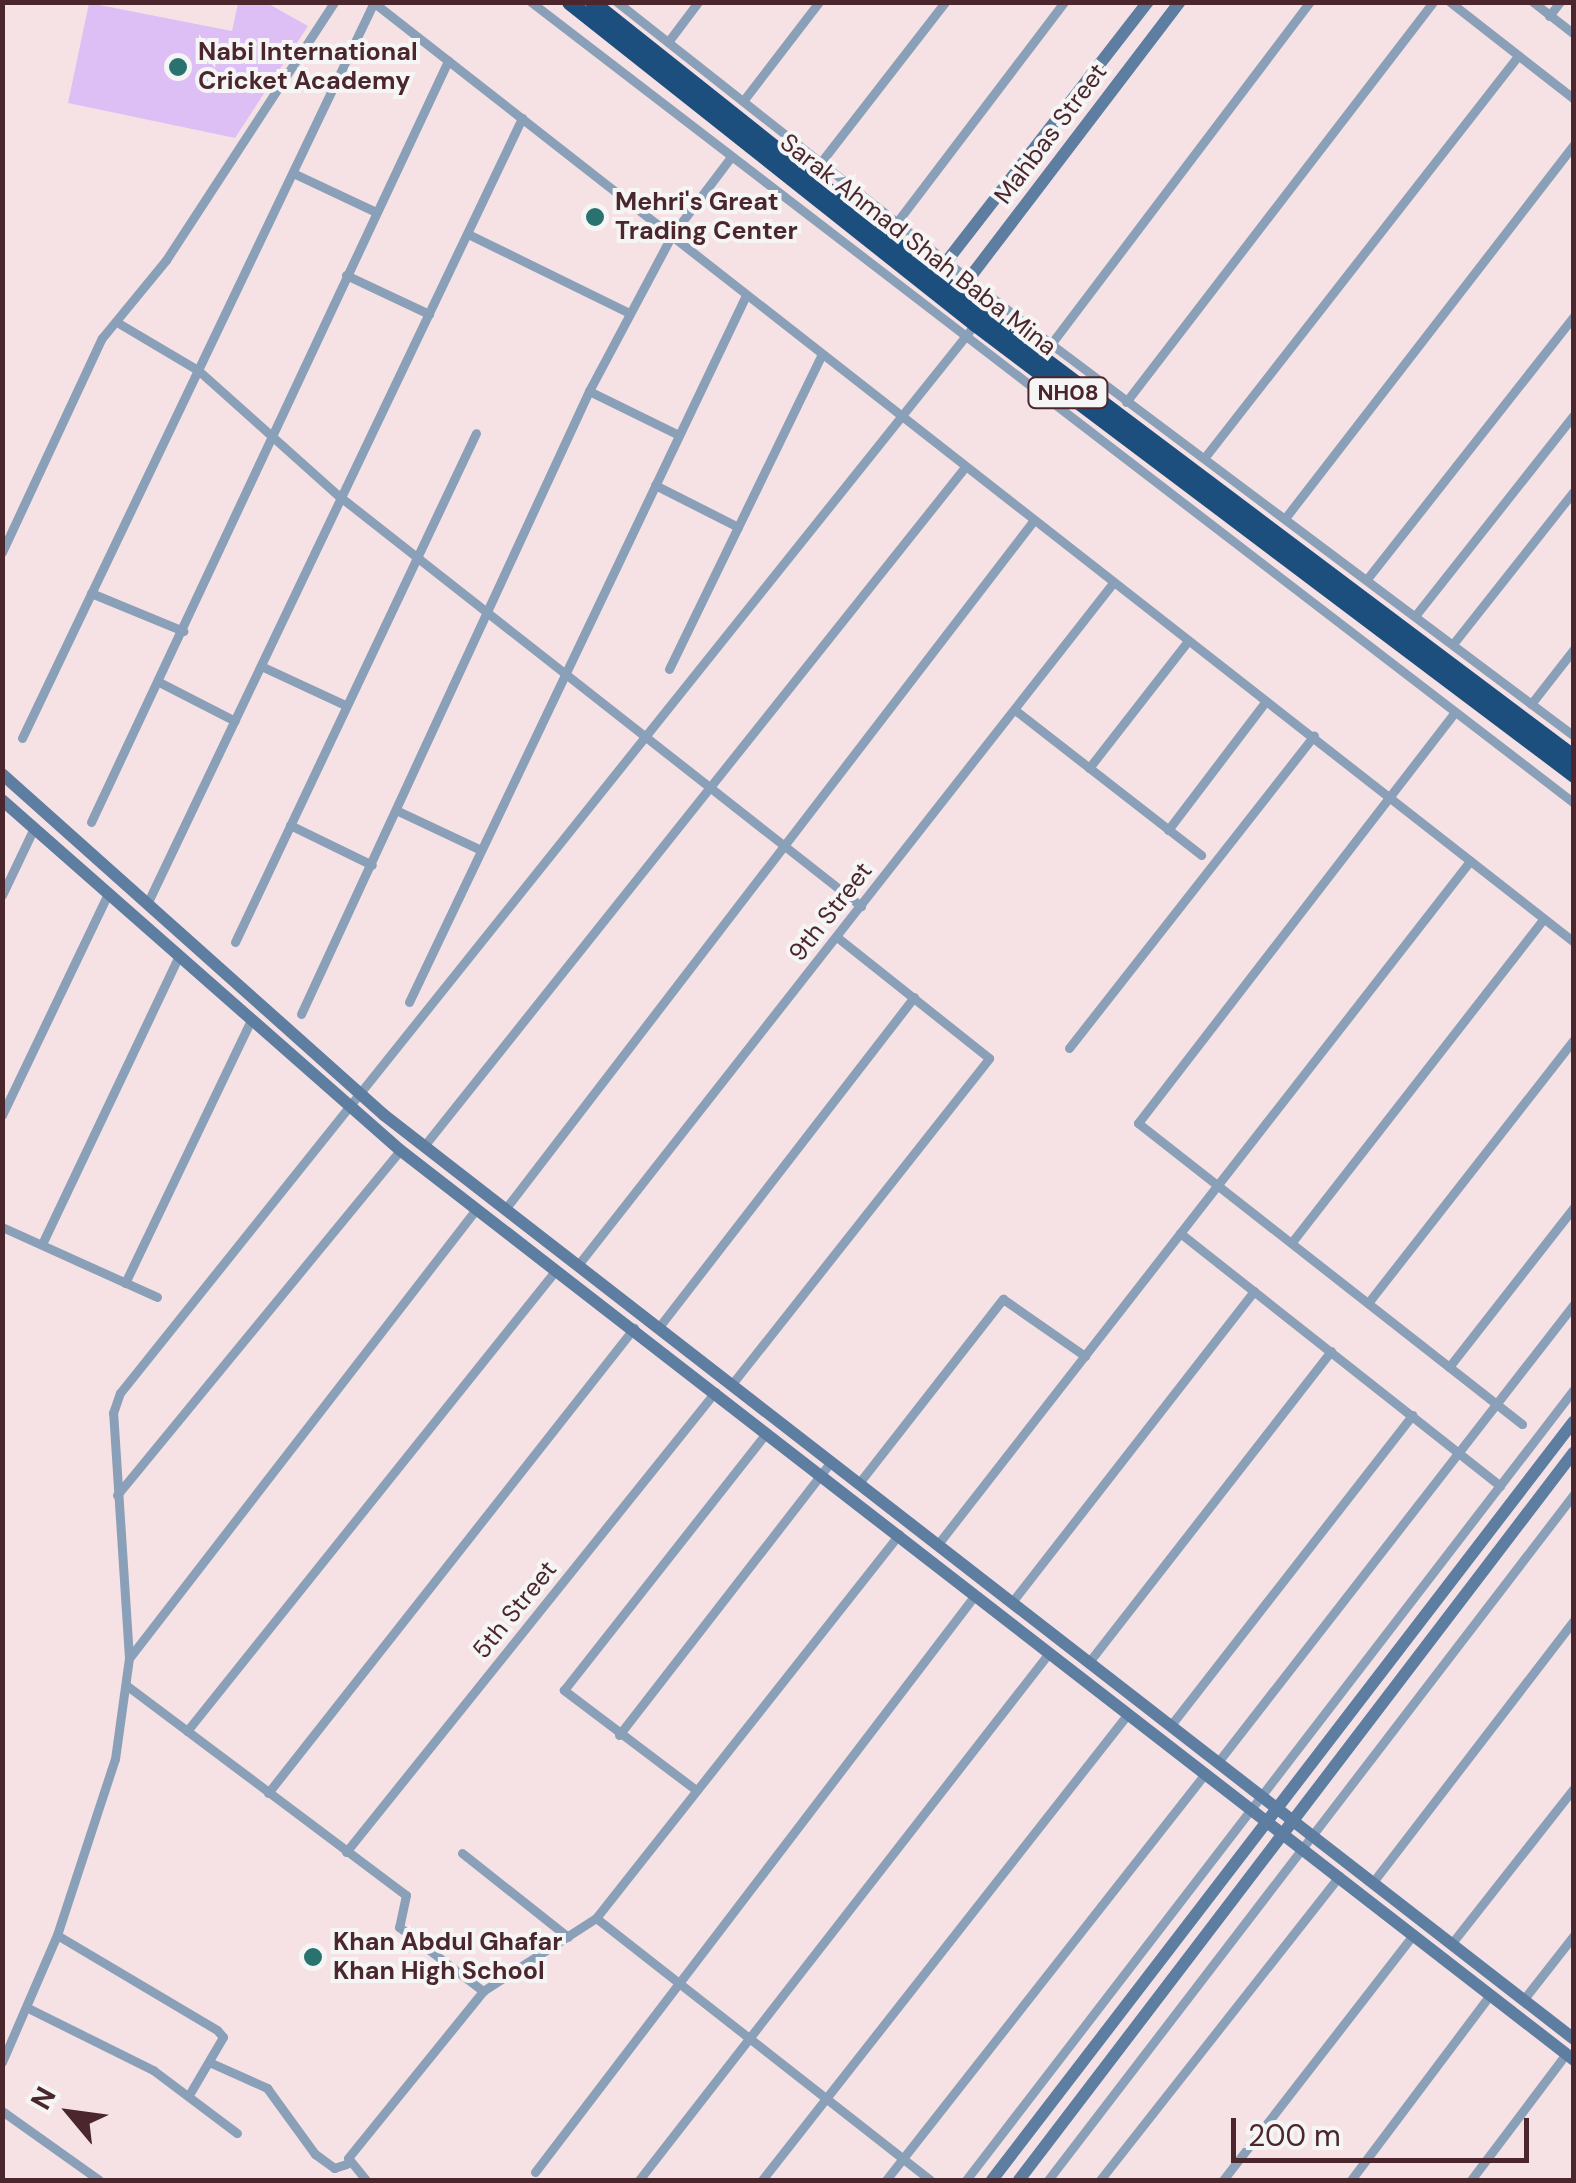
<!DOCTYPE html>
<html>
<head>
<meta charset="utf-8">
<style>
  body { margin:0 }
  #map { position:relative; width:1576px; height:2183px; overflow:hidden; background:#f6e2e4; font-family:"DM Sans",sans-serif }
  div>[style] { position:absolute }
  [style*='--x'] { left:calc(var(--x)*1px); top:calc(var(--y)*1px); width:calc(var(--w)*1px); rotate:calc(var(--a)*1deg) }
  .green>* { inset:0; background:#debff5 }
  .street>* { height:9px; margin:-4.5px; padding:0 4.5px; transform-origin:4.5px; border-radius:4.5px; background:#8aa0b9 }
  .secondary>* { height:12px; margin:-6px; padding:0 6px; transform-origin:6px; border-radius:6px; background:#5d7da1 }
  .highway>* { height:15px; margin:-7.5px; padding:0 7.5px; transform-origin:7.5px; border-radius:7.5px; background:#1c4e7e }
  .dots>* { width:28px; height:28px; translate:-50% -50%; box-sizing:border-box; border:5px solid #f5f5f5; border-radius:50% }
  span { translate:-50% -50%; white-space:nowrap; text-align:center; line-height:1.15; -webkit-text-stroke:8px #f5f5f5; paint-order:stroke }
  .shield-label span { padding:2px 8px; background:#f5f5f5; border:2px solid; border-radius:8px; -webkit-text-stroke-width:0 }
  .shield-label { font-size:22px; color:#4b272d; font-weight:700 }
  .poi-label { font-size:25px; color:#4b272d; font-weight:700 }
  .left { translate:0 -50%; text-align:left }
  .street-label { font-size:25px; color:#4b272d }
  .frame { position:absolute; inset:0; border:5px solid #4b272d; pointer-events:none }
  .north { position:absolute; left:20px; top:2063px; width:100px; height:100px; -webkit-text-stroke:8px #f5f5f5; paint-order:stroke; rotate:299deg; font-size:28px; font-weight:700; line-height:40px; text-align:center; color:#4b272d }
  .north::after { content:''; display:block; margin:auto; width:35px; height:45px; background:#4b272d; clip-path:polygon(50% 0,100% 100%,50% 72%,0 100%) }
  .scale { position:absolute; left:1231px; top:2118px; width:298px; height:45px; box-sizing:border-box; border:5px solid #4b272d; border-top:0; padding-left:12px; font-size:30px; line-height:35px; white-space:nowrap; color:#4b272d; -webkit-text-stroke:8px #f5f5f5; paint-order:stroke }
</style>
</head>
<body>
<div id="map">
  <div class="green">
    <i style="clip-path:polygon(89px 3px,232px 31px,238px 3px,267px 3px,308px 26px,235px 138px,68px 103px)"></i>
  </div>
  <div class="street">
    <i style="--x:373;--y:2;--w:1525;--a:38.05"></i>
    <i style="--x:531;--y:2;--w:1315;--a:37.52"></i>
    <i style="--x:617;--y:2;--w:553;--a:38.24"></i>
    <i style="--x:1051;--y:344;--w:654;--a:36.85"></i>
    <i style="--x:1450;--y:2;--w:157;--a:38"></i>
    <i style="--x:1533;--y:2;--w:52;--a:38"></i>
    <i style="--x:1549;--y:16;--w:18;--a:-52"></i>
    <i style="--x:668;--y:42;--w:50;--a:-53.1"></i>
    <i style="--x:743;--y:101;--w:125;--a:-52.5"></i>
    <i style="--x:821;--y:162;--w:202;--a:-52.2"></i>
    <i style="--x:293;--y:173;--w:92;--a:25.2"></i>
    <i style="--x:897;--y:222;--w:276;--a:-52.8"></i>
    <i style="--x:468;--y:234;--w:179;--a:26.1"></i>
    <i style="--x:346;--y:275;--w:92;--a:25.2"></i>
    <i style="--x:120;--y:324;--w:92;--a:30.7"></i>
    <i style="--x:199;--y:371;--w:188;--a:41.8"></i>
    <i style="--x:339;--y:496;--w:664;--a:38.15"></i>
    <i style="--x:1051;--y:344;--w:429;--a:-52.9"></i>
    <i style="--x:589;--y:391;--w:100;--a:26.1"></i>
    <i style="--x:1126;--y:402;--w:504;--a:-52.49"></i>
    <i style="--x:1205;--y:457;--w:509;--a:-52.03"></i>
    <i style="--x:655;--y:485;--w:93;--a:26.8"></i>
    <i style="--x:1286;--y:517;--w:470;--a:-52.3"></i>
    <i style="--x:2;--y:552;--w:236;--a:-65"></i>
    <i style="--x:102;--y:338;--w:101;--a:-50.6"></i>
    <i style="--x:166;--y:260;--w:308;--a:-56.9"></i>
    <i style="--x:1367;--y:579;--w:335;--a:-51.8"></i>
    <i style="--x:91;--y:593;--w:100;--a:22.4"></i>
    <i style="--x:1415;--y:616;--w:256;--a:-51.7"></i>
    <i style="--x:1453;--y:644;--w:195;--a:-51.7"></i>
    <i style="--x:261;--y:666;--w:93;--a:24.9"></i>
    <i style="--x:669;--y:669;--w:348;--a:-64.1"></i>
    <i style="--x:159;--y:682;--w:85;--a:27.2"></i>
    <i style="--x:1531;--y:704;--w:70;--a:-52"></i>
    <i style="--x:1015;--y:710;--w:236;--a:37.9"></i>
    <i style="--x:1455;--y:712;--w:519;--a:127.64"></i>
    <i style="--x:1138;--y:1123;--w:488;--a:38.1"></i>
    <i style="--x:22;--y:738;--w:816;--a:-64.44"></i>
    <i style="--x:1089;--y:768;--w:161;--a:-52.1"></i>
    <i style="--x:398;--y:811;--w:92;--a:25.2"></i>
    <i style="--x:91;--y:822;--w:841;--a:-64.87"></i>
    <i style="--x:290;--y:825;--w:91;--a:26"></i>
    <i style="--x:1168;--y:830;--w:162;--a:-52.8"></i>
    <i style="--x:2;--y:895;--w:74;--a:-64.5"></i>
    <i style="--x:147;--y:904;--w:871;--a:-64.49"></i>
    <i style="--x:235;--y:942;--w:563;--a:-64.66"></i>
    <i style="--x:409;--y:1002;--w:783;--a:-64.51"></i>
    <i style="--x:301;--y:1014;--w:686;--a:-65.19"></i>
    <i style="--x:589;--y:391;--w:177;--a:-62"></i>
    <i style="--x:672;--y:235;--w:98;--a:-52.9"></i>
    <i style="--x:1069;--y:1048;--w:397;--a:-51.9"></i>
    <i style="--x:2;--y:1115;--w:245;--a:-64.4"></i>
    <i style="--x:424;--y:1146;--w:868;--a:-51.45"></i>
    <i style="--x:506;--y:1208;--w:867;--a:-52.5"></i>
    <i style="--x:2;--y:1227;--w:170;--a:24.3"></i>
    <i style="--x:1180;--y:1233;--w:408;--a:38.3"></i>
    <i style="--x:1292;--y:1242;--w:409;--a:-52.1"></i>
    <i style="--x:42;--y:1244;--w:317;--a:-64.6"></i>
    <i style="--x:578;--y:1265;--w:867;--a:-51.89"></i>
    <i style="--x:125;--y:1283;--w:289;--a:-64.4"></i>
    <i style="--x:1368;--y:1303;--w:335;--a:-52"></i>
    <i style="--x:659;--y:1327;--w:417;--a:-52.3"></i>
    <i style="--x:1449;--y:1367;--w:203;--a:-52"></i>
    <i style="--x:732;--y:1384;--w:415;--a:-51.7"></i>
    <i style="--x:989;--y:1058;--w:194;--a:-141.5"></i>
    <i style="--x:859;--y:1483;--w:234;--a:-52"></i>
    <i style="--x:1003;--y:1299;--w:100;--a:34.8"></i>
    <i style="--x:117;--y:1495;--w:446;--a:-50.6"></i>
    <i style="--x:938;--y:1544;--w:866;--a:-52.08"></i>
    <i style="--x:1012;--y:1602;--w:394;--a:-52.1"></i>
    <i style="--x:130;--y:1657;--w:567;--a:-52.3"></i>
    <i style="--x:1089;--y:1662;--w:394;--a:-52.1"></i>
    <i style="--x:126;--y:1685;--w:350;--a:36.9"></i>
    <i style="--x:406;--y:1895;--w:33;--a:102"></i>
    <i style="--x:399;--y:1927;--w:106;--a:37.3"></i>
    <i style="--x:483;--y:1991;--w:135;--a:-32.9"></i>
    <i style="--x:596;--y:1918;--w:489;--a:-51.7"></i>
    <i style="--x:1171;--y:1725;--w:393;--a:-52.1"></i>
    <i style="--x:187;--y:1731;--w:590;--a:-51.33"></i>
    <i style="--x:619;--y:1735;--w:346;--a:-52.2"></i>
    <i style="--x:1218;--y:1762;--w:580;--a:-52.14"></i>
    <i style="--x:696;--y:1790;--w:166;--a:-142.9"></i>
    <i style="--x:564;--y:1690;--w:327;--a:-51.8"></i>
    <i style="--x:268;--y:1793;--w:592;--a:-51.79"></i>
    <i style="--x:346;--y:1852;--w:590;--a:-51.26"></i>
    <i style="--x:462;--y:1853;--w:135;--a:38.4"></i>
    <i style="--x:1373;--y:1882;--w:330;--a:-52.5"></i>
    <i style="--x:596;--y:1918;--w:424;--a:38.1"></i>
    <i style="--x:57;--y:1935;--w:186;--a:30.7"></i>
    <i style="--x:217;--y:2030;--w:9;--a:49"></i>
    <i style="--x:223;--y:2037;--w:67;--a:120.4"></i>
    <i style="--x:1452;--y:1943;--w:197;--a:-51.8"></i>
    <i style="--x:1524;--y:1999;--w:81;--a:-52"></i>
    <i style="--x:28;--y:2008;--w:140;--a:26.4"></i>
    <i style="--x:153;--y:2070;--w:105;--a:36.9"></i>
    <i style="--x:2;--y:2062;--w:138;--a:-66.6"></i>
    <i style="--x:57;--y:1935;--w:185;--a:-71.8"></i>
    <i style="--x:115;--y:1759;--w:102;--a:-82.1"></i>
    <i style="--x:129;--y:1658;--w:246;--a:-93.7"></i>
    <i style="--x:113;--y:1413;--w:21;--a:-71"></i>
    <i style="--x:120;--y:1393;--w:1370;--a:-51.34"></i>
    <i style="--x:209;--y:2062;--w:64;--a:24.1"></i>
    <i style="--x:267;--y:2088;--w:82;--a:54"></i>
    <i style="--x:315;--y:2154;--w:24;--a:36"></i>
    <i style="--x:334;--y:2168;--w:13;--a:-18"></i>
    <i style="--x:2;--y:2111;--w:119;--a:35.4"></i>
    <i style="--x:535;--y:2172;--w:726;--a:-52.67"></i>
    <i style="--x:366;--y:2180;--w:28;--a:-129"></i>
    <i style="--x:348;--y:2158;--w:215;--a:-51"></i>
    <i style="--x:639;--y:2180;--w:668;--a:-52.12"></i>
    <i style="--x:762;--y:2180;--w:591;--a:-51.87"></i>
    <i style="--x:886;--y:2180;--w:515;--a:-51.86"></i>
    <i style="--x:966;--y:2180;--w:998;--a:-52.45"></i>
    <i style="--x:1048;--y:2180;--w:864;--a:-52.52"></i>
    <i style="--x:1100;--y:2180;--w:387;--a:-51.8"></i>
    <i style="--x:1223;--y:2180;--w:310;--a:-52.2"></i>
    <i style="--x:1351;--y:2180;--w:231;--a:-53.1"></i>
    <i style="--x:1471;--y:2180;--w:158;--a:-53"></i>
  </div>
  <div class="secondary">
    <i style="--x:936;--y:275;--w:346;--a:-52.2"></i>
    <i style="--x:958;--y:293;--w:366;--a:-52.7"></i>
    <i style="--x:2;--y:774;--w:512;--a:41.75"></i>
    <i style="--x:384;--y:1115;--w:1507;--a:37.83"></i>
    <i style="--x:2;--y:800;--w:530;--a:41.33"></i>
    <i style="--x:400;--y:1150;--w:1485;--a:37.78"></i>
    <i style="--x:992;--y:2180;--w:956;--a:-52.52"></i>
    <i style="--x:1019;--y:2180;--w:915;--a:-52.68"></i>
  </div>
  <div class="highway">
    <i style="--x:569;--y:2;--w:518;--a:38.42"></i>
    <i style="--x:975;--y:324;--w:750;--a:36.98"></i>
    <i style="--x:592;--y:2;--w:500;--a:38.5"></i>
    <i style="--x:983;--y:313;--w:739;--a:36.92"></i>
  </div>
  <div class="dots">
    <i style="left:178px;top:67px;background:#29726f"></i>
    <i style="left:595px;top:217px;background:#29726f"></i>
    <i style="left:313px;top:1957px;background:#29726f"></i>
  </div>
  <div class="shield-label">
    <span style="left:1068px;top:393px">NH08</span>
  </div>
  <div class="poi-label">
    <span class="left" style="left:198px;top:67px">Nabi International<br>Cricket Academy</span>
    <span class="left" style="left:615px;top:217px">Mehri's Great<br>Trading Center</span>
    <span class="left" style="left:333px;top:1957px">Khan Abdul Ghafar<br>Khan High School</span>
  </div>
  <div class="street-label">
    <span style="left:1051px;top:134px;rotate:-53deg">Mahbas Street</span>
    <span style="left:918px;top:245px;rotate:38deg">Sarak Ahmad Shah Baba Mina</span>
    <span style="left:831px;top:912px;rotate:-52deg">9th Street</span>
    <span style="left:515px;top:1610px;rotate:-51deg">5th Street</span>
  </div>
  <div class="frame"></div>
  <div class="north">N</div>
  <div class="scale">200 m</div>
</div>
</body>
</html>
